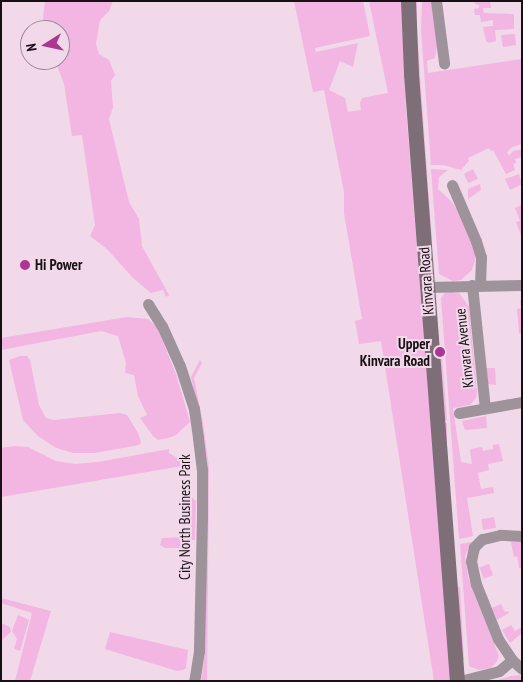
<!DOCTYPE html>
<html>
<head>
<meta charset="utf-8">
<style>
  body { margin:0 }
  #map { position:relative; width:523px; height:682px; overflow:hidden; background:#f1d9e9; font-family:"PT Sans Narrow",sans-serif }
  div>[style] { position:absolute }
  [style*='--x'] { left:calc(var(--x)*1px); top:calc(var(--y)*1px); width:calc(var(--w)*1px); rotate:calc(var(--a)*1deg) }
  .green>* { inset:0; background:#f3b5e1; transform-origin:0 0 }
  .street>* { height:11px; margin:-5.5px; padding:0 5.5px; transform-origin:5.5px; border-radius:5.5px; background:#9e939a }
  .secondary>* { height:15px; margin:-7.5px; padding:0 7.5px; transform-origin:7.5px; border-radius:7.5px; background:#7d6e78 }
  .dots>* { width:14px; height:14px; translate:-50% -50%; box-sizing:border-box; border:2px solid #f1d9e9; border-radius:50% }
  span { translate:-50% -50%; white-space:nowrap; text-align:center; line-height:1.15; -webkit-text-stroke:4px #f1d9e9; paint-order:stroke }
  .poi-label { font-size:15px; color:#181015; font-weight:700 }
  .left { translate:0 -50%; text-align:left }
  .right { translate:-100% -50%; text-align:right }
  .street-label { font-size:15px; color:#181015 }
  .frame { position:absolute; inset:0; border:2px solid #181015; pointer-events:none }
  .north { position:absolute; left:20px; top:20px; width:50px; height:50px; box-sizing:border-box; background:#f1d9e9; border:1px solid #9a8994; border-radius:50%; rotate:260deg; font-size:14px; font-weight:700; line-height:20px; text-align:center; color:#181015 }
  .north::after { content:''; display:block; margin:auto; width:18px; height:22px; background:#ab3791; clip-path:polygon(50% 0,100% 100%,50% 72%,0 100%) }
</style>
</head>
<body>
<div id="map">
  <div class="green">
    <i style="clip-path:polygon(45px 1px,113px 1px,109px 11px,100px 20px,96px 44px,99px 54px,109px 60px,115px 75px,111px 81px,113px 107px,109px 119px,129px 202px,139px 219px,142px 246px,169px 295px,166px 297px,163px 290px,151px 293px,133px 278px,107px 249px,90px 236px,95px 225px,82px 135px,72px 136px,64px 84px,55px 60px,60px 60px,60px 30px,48px 30px,43px 18px)"></i>
    <i style="clip-path:polygon(294px 1px,363px 1px,370px 36px,315px 48px,316px 52px,358px 43px,353px 67px,340px 61px,329px 90px,345px 98px,348px 112px,361px 110px,360px 103px,362px 98px,388px 93px,369px 1px,401px 1px,406px 109px,451px 681px,434px 681px,381px 341px,359px 344px,355px 321px,362px 319px,344px 213px,344px 192px,324px 90px,313px 92px)"></i>
    <i style="clip-path:polygon(415px 1px,417px 1px,417px 32px,434px 268px,417px 76px)"></i>
    <i style="clip-path:polygon(422px 1px,431px 1px,437px 47px,435px 58px,427px 61px,428px 73px,522px 59px,522px 144px,512px 147px,507px 152px,509px 156px,513px 151px,522px 149px,522px 157px,515px 159px,516px 163px,513px 164px,515px 170px,506px 174px,493px 150px,491px 151px,489px 148px,468px 158px,469px 161px,461px 170px,443px 165px,431px 165px,421px 29px)"></i>
    <i style="clip-path:polygon(474px 1px,490px 1px,491px 8px,483px 8px,484px 13px,514px 14px,514px 29px,495px 30px,496px 41px,489px 43px,486px 41px,483px 27px,493px 26px,493px 20px,481px 22px,480px 15px,475px 15px,474px 9px,479px 8px,479px 5px,475px 4px)"></i>
    <i style="clip-path:polygon(515px 34px,516px 45px,503px 47px,501px 35px)"></i>
    <i style="clip-path:polygon(431px 169px,448px 170px,439px 177px,438px 189px,451px 201px,459px 213px,475px 252px,475px 260px,472px 270px,461px 280px,453px 281px,439px 274px)"></i>
    <i style="clip-path:polygon(473px 169px,478px 179px,468px 183px,464px 174px)"></i>
    <i style="clip-path:polygon(519px 174px,522px 184px,510px 190px,505px 179px)"></i>
    <i style="clip-path:polygon(480px 184px,481px 190px,468px 199px,468px 189px)"></i>
    <i style="clip-path:polygon(521px 205px,522px 206px,522px 238px,516px 222px,520px 221px,515px 208px)"></i>
    <i style="clip-path:polygon(452px 292px,460px 294px,469px 307px,477px 392px,476px 398px,470px 405px,453px 408px,461px 462px,472px 464px,470px 451px,471px 449px,482px 447px,483px 451px,493px 449px,493px 445px,499px 444px,503px 461px,488px 464px,489px 470px,478px 473px,481px 489px,493px 487px,494px 493px,467px 498px,473px 536px,459px 539px,441px 298px,445px 293px)"></i>
    <i style="clip-path:polygon(520px 300px,522px 300px,522px 334px,519px 333px,517px 309px,521px 308px)"></i>
    <i style="clip-path:polygon(127px 317px,148px 319px,157px 327px,176px 374px,190px 422px,176px 435px,168px 438px,158px 440px,153px 436px,140px 418px,147px 415px,138px 396px,134px 375px,125px 373px,126px 363px,118px 336px,101px 331px,1px 350px,1px 338px)"></i>
    <i style="clip-path:polygon(20px 356px,27px 356px,30px 360px,39px 405px,46px 418px,54px 420px,120px 413px,127px 415px,138px 433px,141px 442px,139px 445px,95px 453px,73px 453px,56px 448px,38px 436px,23px 420px,9px 360px)"></i>
    <i style="clip-path:polygon(442px 358px,447px 420px,444px 420px,440px 359px)"></i>
    <i style="clip-path:polygon(200px 360px,202px 363px,194px 378px,203px 423px,209px 468px,207px 681px,201px 681px,205px 653px,207px 468px,201px 423px,191px 377px)"></i>
    <i style="clip-path:polygon(486px 368px,495px 368px,496px 385px,488px 384px)"></i>
    <i style="clip-path:polygon(486px 416px,487px 428px,465px 430px,462px 421px)"></i>
    <i style="left:444px;top:423px;width:3px;height:159px"></i>
    <i style="clip-path:polygon(14px 446px,28px 447px,56px 461px,75px 464px,98px 462px,169px 449px,169px 453px,181px 460px,182px 466px,1px 497px,1px 448px)"></i>
    <i style="clip-path:polygon(189px 495px,196px 501px,195px 540px,190px 540px,192px 535px,189px 513px,187px 512px,192px 510px)"></i>
    <i style="left:494px;top:517px;width:11px;height:13px;rotate:80deg"></i>
    <i style="clip-path:polygon(185px 537px,185px 548px,165px 548px,160px 545px,162px 538px)"></i>
    <i style="clip-path:polygon(472px 542px,465px 556px,468px 577px,499px 656px,496px 663px,490px 668px,479px 670px,469px 666px,460px 544px)"></i>
    <i style="clip-path:polygon(511px 542px,522px 542px,522px 567px,519px 568px,517px 556px,514px 557px)"></i>
    <i style="left:489px;top:564px;width:12px;height:10px;rotate:70deg"></i>
    <i style="clip-path:polygon(457px 587px,460px 587px,464px 660px,463px 660px)"></i>
    <i style="clip-path:polygon(1px 598px,51px 611px,30px 681px,15px 681px,32px 613px,1px 603px)"></i>
    <i style="clip-path:polygon(501px 604px,505px 612px,508px 611px,509px 613px,497px 620px,492px 608px)"></i>
    <i style="clip-path:polygon(18px 615px,29px 620px,20px 651px,14px 649px,17px 639px,12px 631px)"></i>
    <i style="clip-path:polygon(1px 623px,10px 627px,11px 632px,2px 640px)"></i>
    <i style="clip-path:polygon(511px 625px,515px 631px,522px 627px,522px 633px,510px 643px,502px 630px)"></i>
    <i style="clip-path:polygon(110px 632px,188px 650px,186px 668px,183px 670px,177px 671px,105px 649px)"></i>
    <i style="clip-path:polygon(511px 676px,520px 675px,522px 681px,494px 681px)"></i>
  </div>
  <div class="street">
    <i style="--x:436;--y:1;--w:63;--a:82.6"></i>
    <i style="--x:452;--y:185;--w:61;--a:66.8"></i>
    <i style="--x:476;--y:241;--w:17;--a:73"></i>
    <i style="--x:481;--y:257;--w:28;--a:92"></i>
    <i style="--x:472;--y:285;--w:124;--a:84"></i>
    <i style="--x:427;--y:287;--w:95;--a:-1.2"></i>
    <i style="--x:148;--y:304;--w:26;--a:58"></i>
    <i style="--x:162;--y:326;--w:44;--a:65.8"></i>
    <i style="--x:180;--y:366;--w:45;--a:72"></i>
    <i style="--x:194;--y:409;--w:29;--a:82"></i>
    <i style="--x:198;--y:438;--w:32;--a:83"></i>
    <i style="--x:202;--y:470;--w:46;--a:90"></i>
    <i style="--x:202;--y:516;--w:135;--a:91.3"></i>
    <i style="--x:199;--y:651;--w:30;--a:99"></i>
    <i style="--x:459;--y:413;--w:64;--a:-9.9"></i>
    <i style="--x:522;--y:536;--w:22;--a:-177"></i>
    <i style="--x:500;--y:535;--w:18;--a:167"></i>
    <i style="--x:482;--y:539;--w:11;--a:135"></i>
    <i style="--x:474;--y:547;--w:14;--a:102"></i>
    <i style="--x:471;--y:561;--w:24;--a:78"></i>
    <i style="--x:476;--y:584;--w:59;--a:68.2"></i>
    <i style="--x:498;--y:639;--w:25;--a:56"></i>
    <i style="--x:512;--y:660;--w:13;--a:42"></i>
    <i style="--x:460;--y:681;--w:40;--a:-14.4"></i>
    <i style="--x:499;--y:671;--w:17;--a:-40"></i>
  </div>
  <div class="secondary">
    <i style="--x:408;--y:1;--w:73;--a:87.6"></i>
    <i style="--x:411;--y:74;--w:609;--a:85.67"></i>
  </div>
  <div class="dots">
    <i style="left:25px;top:265px;background:#ab3791"></i>
    <i style="left:440px;top:352px;background:#ab3791"></i>
  </div>
  <div class="poi-label">
    <span class="left" style="left:35px;top:265px">Hi Power</span>
    <span class="right" style="left:430px;top:352px">Upper<br>Kinvara Road</span>
  </div>
  <div class="street-label">
    <span style="left:426px;top:281px;rotate:-94deg">Kinvara Road</span>
    <span style="left:464px;top:348px;rotate:-96deg">Kinvara Avenue</span>
    <span style="left:185px;top:517px;rotate:-90deg">City North Business Park</span>
  </div>
  <div class="frame"></div>
  <div class="north">N</div>
</div>
</body>
</html>
